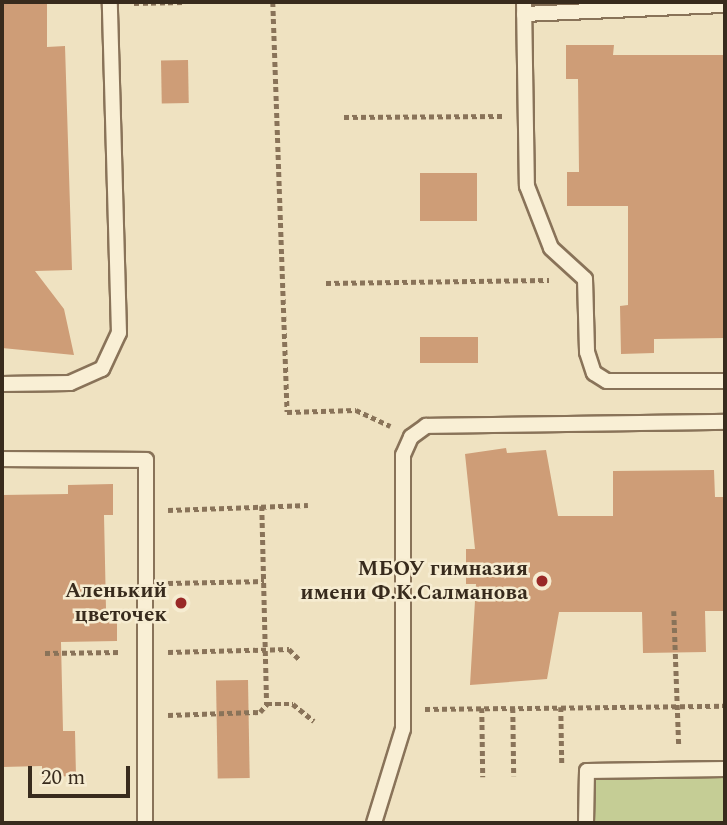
<!DOCTYPE html>
<html>
<head>
<meta charset="utf-8">
<style>
  body { margin:0 }
  #map { position:relative; width:727px; height:825px; overflow:hidden; background:#efe2c1; font-family:Spectral,serif }
  div>[style] { position:absolute }
  [style*='--x'] { left:calc(var(--x)*1px); top:calc(var(--y)*1px); width:calc(var(--w)*1px); rotate:calc(var(--a)*1deg) }
  .green>* { inset:0; background:#c5cd95; transform-origin:0 0 }
  .building>* { inset:0; background:#ce9d77; transform-origin:0 0 }
  .path>* { height:4.5px; margin-top:-2.25px; transform-origin:0; background:repeating-linear-gradient(90deg,#897359 0 5px,transparent 0 8.5px) }
  .roads { filter:drop-shadow(2px 0 #897359) drop-shadow(-2px 0 #897359) drop-shadow(0 2px #897359) drop-shadow(0 -2px #897359) }
  .lane>* { height:14px; margin:-7px; padding:0 7px; transform-origin:7px; border-radius:7px; background:#f9efd5 }
  .dots>* { width:19px; height:19px; translate:-50% -50%; box-sizing:border-box; border:4px solid #f6ecd1; border-radius:50% }
  span { translate:-50% -50%; white-space:nowrap; text-align:center; line-height:1.15; -webkit-text-stroke:5px #f6ecd1; paint-order:stroke }
  .poi-label { font-size:21px; color:#382b1d; font-weight:700 }
  .right { translate:-100% -50%; text-align:right }
  .frame { position:absolute; inset:0; border:4px solid #382b1d; pointer-events:none }
  .scale { position:absolute; left:28px; top:766px; width:102px; height:32px; box-sizing:border-box; border:4px solid #382b1d; border-top:0; padding-left:9px; font-size:21px; line-height:24px; white-space:nowrap; color:#382b1d; -webkit-text-stroke:5px #f6ecd1; paint-order:stroke }
</style>
</head>
<body>
<div id="map">
  <div class="green">
    <i style="left:725px;top:769px;width:54px;height:138px;rotate:90deg"></i>
  </div>
  <div class="building">
    <i style="clip-path:polygon(2px 2px,47px 2px,47px 47px,65px 46px,72px 270px,35px 271px,64px 309px,74px 355px,2px 348px)"></i>
    <i style="clip-path:polygon(566px 45px,614px 45px,613px 55px,725px 55px,725px 338px,654px 339px,654px 353px,621px 354px,620px 306px,628px 305px,628px 206px,567px 206px,567px 172px,579px 172px,578px 79px,566px 79px)"></i>
    <i style="left:188px;top:60px;width:43px;height:27px;rotate:89deg"></i>
    <i style="left:420px;top:173px;width:57px;height:48px"></i>
    <i style="left:420px;top:337px;width:58px;height:26px"></i>
    <i style="clip-path:polygon(506px 448px,507px 453px,546px 450px,558px 516px,613px 516px,613px 471px,714px 470px,715px 497px,725px 497px,725px 611px,705px 611px,706px 652px,643px 653px,642px 612px,559px 612px,547px 679px,470px 685px,476px 584px,466px 584px,466px 549px,475px 549px,465px 454px)"></i>
    <i style="clip-path:polygon(113px 484px,113px 515px,104px 515px,106px 609px,117px 609px,117px 641px,61px 642px,63px 731px,75px 731px,76px 776px,42px 777px,42px 766px,2px 767px,2px 495px,68px 494px,68px 485px)"></i>
    <i style="left:248px;top:680px;width:98px;height:32px;rotate:89deg"></i>
  </div>
  <div class="path">
    <i style="--x:273;--y:2;--w:410;--a:88"></i>
    <i style="--x:287;--y:412;--w:69;--a:-1.7"></i>
    <i style="--x:356;--y:410;--w:38;--a:25"></i>
    <i style="--x:134;--y:3;--w:51;--a:-1.1"></i>
    <i style="--x:344;--y:117;--w:160;--a:-0.4"></i>
    <i style="--x:326;--y:283;--w:223;--a:-0.8"></i>
    <i style="--x:262;--y:506;--w:198;--a:88.6"></i>
    <i style="--x:267;--y:704;--w:26;--a:0"></i>
    <i style="--x:293;--y:704;--w:27;--a:39"></i>
    <i style="--x:168;--y:510;--w:140;--a:-2"></i>
    <i style="--x:168;--y:583;--w:96;--a:-1.2"></i>
    <i style="--x:674;--y:611;--w:135;--a:87.9"></i>
    <i style="--x:168;--y:652;--w:121;--a:-1.4"></i>
    <i style="--x:289;--y:649;--w:16;--a:45"></i>
    <i style="--x:45;--y:653;--w:76;--a:-0.8"></i>
    <i style="--x:561;--y:707;--w:59;--a:89"></i>
    <i style="--x:482;--y:708;--w:69;--a:89.2"></i>
    <i style="--x:513;--y:708;--w:68;--a:89.2"></i>
    <i style="--x:425;--y:709;--w:300;--a:-0.6"></i>
    <i style="--x:168;--y:715;--w:92;--a:-1.9"></i>
    <i style="--x:260;--y:712;--w:11;--a:-49"></i>
  </div>
  <div class="roads">
    <div class="lane">
      <i style="--x:524;--y:2;--w:184;--a:89.1"></i>
      <i style="--x:527;--y:186;--w:66;--a:68.8"></i>
      <i style="--x:551;--y:248;--w:46;--a:42.4"></i>
      <i style="--x:585;--y:279;--w:73;--a:88.4"></i>
      <i style="--x:587;--y:352;--w:22;--a:72"></i>
      <i style="--x:594;--y:373;--w:15;--a:32"></i>
      <i style="--x:607;--y:381;--w:118;--a:0"></i>
      <i style="--x:524;--y:14;--w:201;--a:-2.6"></i>
      <i style="--x:2;--y:384;--w:68;--a:-0.8"></i>
      <i style="--x:70;--y:383;--w:35;--a:-24"></i>
      <i style="--x:102;--y:369;--w:40;--a:-65"></i>
      <i style="--x:119;--y:333;--w:331;--a:-91.6"></i>
      <i style="--x:2;--y:459;--w:144;--a:0.4"></i>
      <i style="--x:146;--y:460;--w:363;--a:90.2"></i>
      <i style="--x:374;--y:823;--w:98;--a:-72.9"></i>
      <i style="--x:403;--y:729;--w:274;--a:-90"></i>
      <i style="--x:403;--y:455;--w:20;--a:-66"></i>
      <i style="--x:411;--y:437;--w:19;--a:-36"></i>
      <i style="--x:426;--y:426;--w:299;--a:-0.8"></i>
      <i style="--x:586;--y:823;--w:52;--a:-88.9"></i>
      <i style="--x:587;--y:771;--w:138;--a:-0.8"></i>
    </div>
  </div>
  <div class="dots">
    <i style="left:542px;top:581px;background:#992927"></i>
    <i style="left:181px;top:603px;background:#992927"></i>
  </div>
  <div class="poi-label">
    <span class="right" style="left:528px;top:581px">МБОУ гимназия<br>имени Ф.К.Салманова</span>
    <span class="right" style="left:167px;top:603px">Аленький<br>цветочек</span>
  </div>
  <div class="frame"></div>
  <div class="scale">20 m</div>
</div>
</body>
</html>
